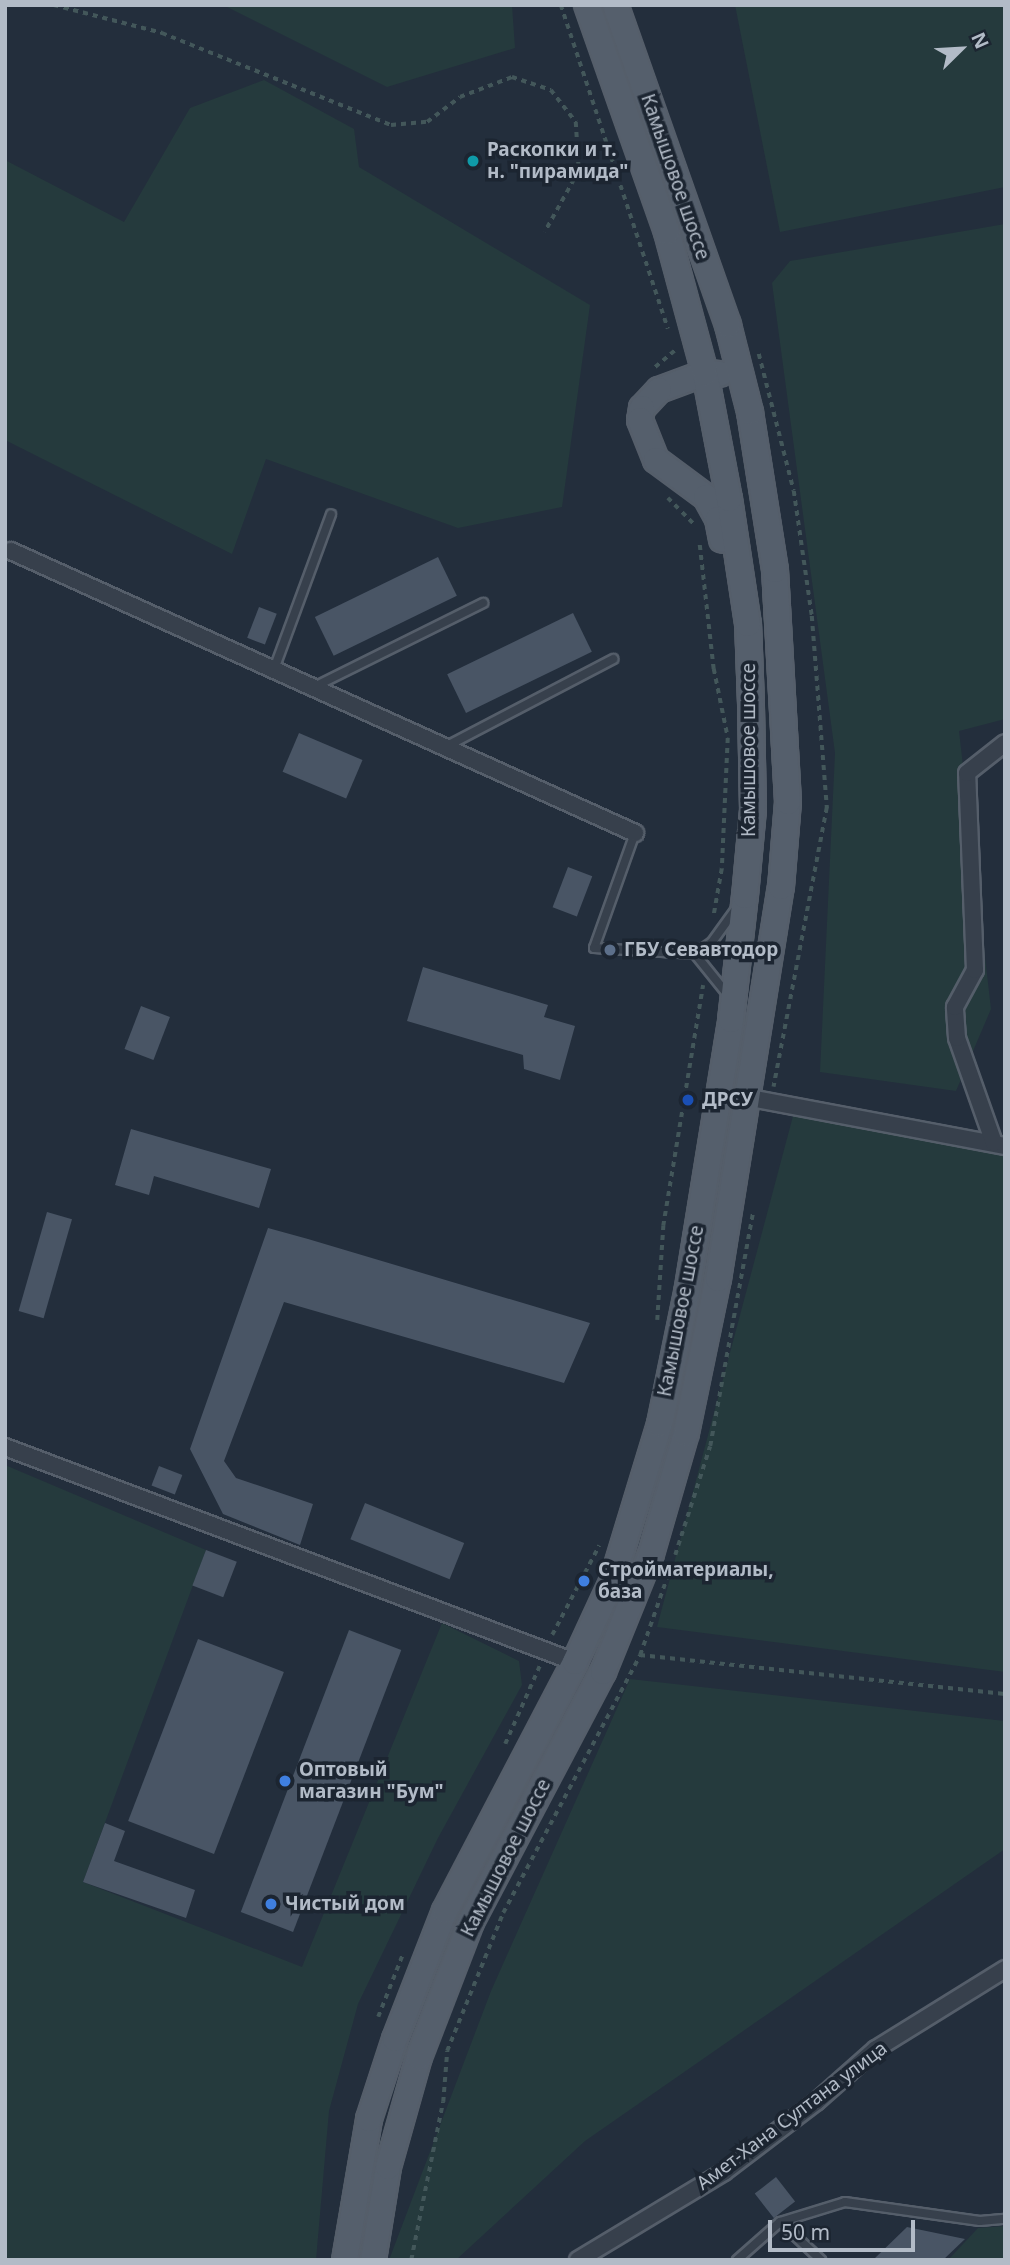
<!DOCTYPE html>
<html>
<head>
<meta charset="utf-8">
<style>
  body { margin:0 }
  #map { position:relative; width:1010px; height:2265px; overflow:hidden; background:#232e3c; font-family:"Noto Sans",sans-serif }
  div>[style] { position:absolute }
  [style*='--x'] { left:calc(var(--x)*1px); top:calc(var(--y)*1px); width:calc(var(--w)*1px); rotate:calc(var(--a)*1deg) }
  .green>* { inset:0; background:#253a3d }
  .building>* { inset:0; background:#495565; transform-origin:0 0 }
  .path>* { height:3.5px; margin-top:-1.75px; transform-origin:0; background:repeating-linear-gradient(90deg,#43575a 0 5px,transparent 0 10px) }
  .roads { filter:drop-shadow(2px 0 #555e6a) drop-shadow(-2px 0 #555e6a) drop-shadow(0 2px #555e6a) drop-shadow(0 -2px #555e6a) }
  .lane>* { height:8px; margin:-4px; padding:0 4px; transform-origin:4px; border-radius:4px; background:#37404c }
  .street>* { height:16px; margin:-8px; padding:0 8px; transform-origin:8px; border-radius:8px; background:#37404c }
  .primary>* { height:24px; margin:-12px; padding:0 12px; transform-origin:12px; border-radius:12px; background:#555f6c }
  .dots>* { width:19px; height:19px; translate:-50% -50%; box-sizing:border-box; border:4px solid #1c2531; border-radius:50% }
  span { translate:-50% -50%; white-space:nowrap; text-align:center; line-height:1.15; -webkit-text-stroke:7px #1c2531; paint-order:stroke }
  .poi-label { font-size:19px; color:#b2bbc7; font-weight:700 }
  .left { translate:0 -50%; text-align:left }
  .street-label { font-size:19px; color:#b2bbc7 }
  .frame { position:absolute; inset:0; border:7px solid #b2bbc7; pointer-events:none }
  .north { position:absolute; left:926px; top:14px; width:70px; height:70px; -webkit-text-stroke:5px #1c2531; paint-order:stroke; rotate:66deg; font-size:19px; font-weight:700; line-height:28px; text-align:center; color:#b2bbc7 }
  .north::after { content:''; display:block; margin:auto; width:24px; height:32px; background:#b2bbc7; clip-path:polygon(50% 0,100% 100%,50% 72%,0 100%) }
  .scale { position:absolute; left:768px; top:2220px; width:147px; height:32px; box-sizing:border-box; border:4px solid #b2bbc7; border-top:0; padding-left:9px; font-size:21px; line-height:24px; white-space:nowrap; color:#b2bbc7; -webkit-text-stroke:5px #1c2531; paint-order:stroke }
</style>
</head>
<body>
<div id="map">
  <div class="green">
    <i style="clip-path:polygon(223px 5px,512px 5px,515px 48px,387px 87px)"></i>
    <i style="clip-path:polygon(735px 5px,1005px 5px,1005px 187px,780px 232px)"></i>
    <i style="clip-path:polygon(264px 80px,354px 129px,359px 167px,590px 305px,562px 507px,458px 528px,266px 459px,232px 554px,5px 440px,5px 160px,124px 222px,190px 108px)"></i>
    <i style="clip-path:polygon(1005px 224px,1005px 719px,959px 731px,991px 1009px,956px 1091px,820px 1072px,835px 753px,772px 283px,790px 261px)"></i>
    <i style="clip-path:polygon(793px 1116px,1005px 1155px,1005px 1672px,657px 1627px)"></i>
    <i style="clip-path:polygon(5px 1465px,206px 1550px,83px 1882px,302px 1967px,442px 1623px,519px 1661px,522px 1685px,438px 1838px,358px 2004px,329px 2111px,316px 2260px,5px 2260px)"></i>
    <i style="clip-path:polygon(630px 1679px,1005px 1721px,1005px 1849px,585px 2141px,456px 2260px,389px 2260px,491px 1991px)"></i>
    <i style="clip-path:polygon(1005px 2226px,1005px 2260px,948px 2260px,978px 2228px)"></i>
  </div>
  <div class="building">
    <i style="left:438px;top:557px;width:43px;height:137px;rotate:64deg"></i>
    <i style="left:259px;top:607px;width:19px;height:33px;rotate:21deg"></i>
    <i style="left:573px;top:613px;width:43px;height:140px;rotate:64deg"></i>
    <i style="left:299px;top:733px;width:69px;height:42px;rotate:23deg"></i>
    <i style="left:568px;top:867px;width:26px;height:43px;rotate:21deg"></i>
    <i style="clip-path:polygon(423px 967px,548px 1005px,544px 1017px,575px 1026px,560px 1080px,524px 1069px,523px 1055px,407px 1021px)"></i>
    <i style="left:141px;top:1006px;width:31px;height:46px;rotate:21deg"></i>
    <i style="clip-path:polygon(131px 1129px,271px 1169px,259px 1208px,154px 1176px,149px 1195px,115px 1185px)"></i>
    <i style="left:47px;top:1212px;width:26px;height:103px;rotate:16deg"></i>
    <i style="clip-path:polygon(268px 1228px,308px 1239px,590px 1323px,564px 1383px,284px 1302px,224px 1461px,236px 1478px,313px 1504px,300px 1545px,223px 1514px,190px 1449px)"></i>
    <i style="left:159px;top:1466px;width:25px;height:21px;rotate:21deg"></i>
    <i style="left:365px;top:1503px;width:107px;height:39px;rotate:22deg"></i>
    <i style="left:206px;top:1550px;width:33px;height:38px;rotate:21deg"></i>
    <i style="left:349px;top:1630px;width:56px;height:302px;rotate:21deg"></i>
    <i style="left:198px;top:1639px;width:92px;height:195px;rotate:21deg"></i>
    <i style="clip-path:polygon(105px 1823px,125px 1831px,114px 1861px,195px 1890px,186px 1918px,83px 1882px)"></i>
    <i style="left:776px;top:2177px;width:31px;height:27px;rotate:52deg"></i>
    <i style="clip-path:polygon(907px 2227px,965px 2239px,943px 2260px,873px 2260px)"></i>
  </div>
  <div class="path">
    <i style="--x:54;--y:5;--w:112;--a:14.5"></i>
    <i style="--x:162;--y:33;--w:247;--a:21.9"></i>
    <i style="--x:391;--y:125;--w:36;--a:-5"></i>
    <i style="--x:427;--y:122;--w:41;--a:-37.1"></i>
    <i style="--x:460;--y:97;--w:56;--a:-21"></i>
    <i style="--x:512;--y:77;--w:41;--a:18.4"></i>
    <i style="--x:551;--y:90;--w:41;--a:52"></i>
    <i style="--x:576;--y:122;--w:49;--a:86.5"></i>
    <i style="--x:579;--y:171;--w:70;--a:119.1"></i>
    <i style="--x:561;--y:5;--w:341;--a:71.7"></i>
    <i style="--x:759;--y:354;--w:141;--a:75.7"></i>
    <i style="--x:794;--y:491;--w:126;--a:81.8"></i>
    <i style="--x:812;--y:616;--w:193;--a:85.5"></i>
    <i style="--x:827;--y:808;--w:284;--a:100.8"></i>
    <i style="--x:655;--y:367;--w:26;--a:-40"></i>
    <i style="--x:668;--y:498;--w:38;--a:45"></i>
    <i style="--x:700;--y:545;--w:125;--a:83.6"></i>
    <i style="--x:714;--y:669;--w:70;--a:78.5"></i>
    <i style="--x:728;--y:738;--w:131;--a:92.6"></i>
    <i style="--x:722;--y:869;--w:47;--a:99.9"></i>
    <i style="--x:657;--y:1320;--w:94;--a:-86.3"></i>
    <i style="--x:663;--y:1226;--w:244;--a:-80.6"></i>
    <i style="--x:675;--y:1555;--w:114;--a:-72.2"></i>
    <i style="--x:710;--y:1446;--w:238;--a:-79.6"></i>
    <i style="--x:552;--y:1635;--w:101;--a:-62.2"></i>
    <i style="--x:640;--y:1655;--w:367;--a:6.1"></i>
    <i style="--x:505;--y:1744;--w:86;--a:-66.1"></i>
    <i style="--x:378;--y:2017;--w:66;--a:-68.5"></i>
    <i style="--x:411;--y:2260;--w:161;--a:-78.6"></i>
    <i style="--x:443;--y:2102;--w:51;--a:-85.5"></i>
    <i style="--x:447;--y:2051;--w:149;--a:-67.9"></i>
    <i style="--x:503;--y:1913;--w:292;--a:-62"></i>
    <i style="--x:640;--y:1655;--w:91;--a:-70.8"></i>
  </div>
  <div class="roads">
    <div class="lane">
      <i style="--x:273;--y:672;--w:168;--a:-69.8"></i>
      <i style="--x:314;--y:687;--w:189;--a:-26.4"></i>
      <i style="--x:445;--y:747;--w:190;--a:-27.6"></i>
      <i style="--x:635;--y:833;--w:122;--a:109.6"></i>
      <i style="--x:594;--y:948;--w:101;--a:3.4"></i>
      <i style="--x:695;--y:954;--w:53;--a:51.2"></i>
      <i style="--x:695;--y:954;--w:21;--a:-35"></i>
      <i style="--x:712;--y:942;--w:39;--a:-54"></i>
      <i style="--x:780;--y:2222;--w:56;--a:42.8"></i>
      <i style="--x:737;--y:2260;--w:57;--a:-41.5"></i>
      <i style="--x:780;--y:2222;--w:68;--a:-17.1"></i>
      <i style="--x:845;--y:2202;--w:136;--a:8"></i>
      <i style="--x:980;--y:2221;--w:25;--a:-5"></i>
    </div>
    <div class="street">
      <i style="--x:11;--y:551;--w:685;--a:24.32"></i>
      <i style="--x:745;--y:1097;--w:265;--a:10.7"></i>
      <i style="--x:994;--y:1143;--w:111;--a:-109.4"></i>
      <i style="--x:957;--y:1038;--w:31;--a:-94"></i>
      <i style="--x:955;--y:1007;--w:42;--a:-61.6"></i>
      <i style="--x:975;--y:970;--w:197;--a:-92.3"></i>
      <i style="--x:967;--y:773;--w:48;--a:-38.3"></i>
      <i style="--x:5;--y:1447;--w:609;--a:20.67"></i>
      <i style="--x:578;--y:2260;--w:170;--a:-31.1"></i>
      <i style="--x:724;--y:2172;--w:116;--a:-37.3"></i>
      <i style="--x:816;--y:2102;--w:80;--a:-41.5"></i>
      <i style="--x:876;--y:2049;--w:152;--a:-31.8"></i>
    </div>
    <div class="primary">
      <i style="--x:720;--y:374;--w:15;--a:-176"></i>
      <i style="--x:705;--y:373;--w:49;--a:159.7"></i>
      <i style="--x:659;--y:390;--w:25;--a:133"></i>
      <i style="--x:642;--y:408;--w:12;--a:99"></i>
      <i style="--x:640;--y:420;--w:43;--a:68.2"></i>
      <i style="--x:656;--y:460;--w:62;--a:36.5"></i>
      <i style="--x:706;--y:497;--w:25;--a:61"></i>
      <i style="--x:718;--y:519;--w:21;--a:79"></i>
      <i style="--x:345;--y:2260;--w:143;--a:-80.3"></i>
      <i style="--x:369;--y:2119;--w:84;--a:-72"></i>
      <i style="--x:395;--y:2039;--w:137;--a:-68.7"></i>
      <i style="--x:445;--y:1911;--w:281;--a:-62.4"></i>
      <i style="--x:575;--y:1662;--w:88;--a:-65.2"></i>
      <i style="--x:612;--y:1582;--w:165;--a:-73.1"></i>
      <i style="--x:660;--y:1424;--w:134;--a:-78.4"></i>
      <i style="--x:687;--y:1293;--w:277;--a:-80.8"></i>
      <i style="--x:731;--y:1020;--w:125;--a:-83.6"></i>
      <i style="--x:745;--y:896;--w:86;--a:-84.7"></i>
      <i style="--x:753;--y:810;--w:106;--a:-91.1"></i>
      <i style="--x:751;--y:704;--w:80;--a:-92.1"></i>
      <i style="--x:748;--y:624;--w:126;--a:-98.6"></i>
      <i style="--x:729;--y:499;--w:128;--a:-100.8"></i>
      <i style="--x:705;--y:373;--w:146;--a:-105.1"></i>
      <i style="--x:667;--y:232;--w:241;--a:-109.4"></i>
      <i style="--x:373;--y:2260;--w:94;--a:-80.8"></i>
      <i style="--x:388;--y:2167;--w:114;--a:-74.3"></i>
      <i style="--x:419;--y:2057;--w:145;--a:-68.9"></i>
      <i style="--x:471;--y:1922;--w:283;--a:-62.2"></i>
      <i style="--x:603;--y:1672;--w:127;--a:-67.9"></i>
      <i style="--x:651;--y:1554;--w:126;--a:-73.9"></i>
      <i style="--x:686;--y:1433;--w:157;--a:-78.3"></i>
      <i style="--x:718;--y:1279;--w:397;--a:-80.9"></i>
      <i style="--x:781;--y:887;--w:85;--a:-85.3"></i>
      <i style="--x:788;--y:802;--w:232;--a:-93.2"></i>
      <i style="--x:775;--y:570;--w:160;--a:-99"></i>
      <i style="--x:750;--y:412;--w:90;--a:-104.2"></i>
      <i style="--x:728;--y:325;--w:339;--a:-109.4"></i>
    </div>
  </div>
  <div class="dots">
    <i style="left:473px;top:161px;background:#0f9aa8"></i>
    <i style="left:610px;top:950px;background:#5c6f8a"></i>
    <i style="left:688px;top:1100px;background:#1a4fb4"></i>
    <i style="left:584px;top:1581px;background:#3f7fe0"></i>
    <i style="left:285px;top:1781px;background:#3f7fe0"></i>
    <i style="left:271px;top:1904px;background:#3f7fe0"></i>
  </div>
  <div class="poi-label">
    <span class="left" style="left:487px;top:161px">Раскопки и т.<br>н. "пирамида"</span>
    <span class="left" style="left:624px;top:950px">ГБУ Севавтодор</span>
    <span class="left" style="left:702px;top:1100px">ДРСУ</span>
    <span class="left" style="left:598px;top:1581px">Стройматериалы,<br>база</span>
    <span class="left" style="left:299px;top:1781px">Оптовый<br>магазин "Бум"</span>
    <span class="left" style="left:285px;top:1904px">Чистый дом</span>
  </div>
  <div class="street-label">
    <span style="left:675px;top:177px;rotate:71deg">Камышовое шоссе</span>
    <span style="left:749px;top:750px;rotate:-90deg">Камышовое шоссе</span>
    <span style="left:681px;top:1311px;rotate:-79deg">Камышовое шоссе</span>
    <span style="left:506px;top:1858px;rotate:-63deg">Камышовое шоссе</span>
    <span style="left:792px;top:2116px;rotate:-37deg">Амет-Хана Султана улица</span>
  </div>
  <div class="frame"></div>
  <div class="north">N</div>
  <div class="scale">50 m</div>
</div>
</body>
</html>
